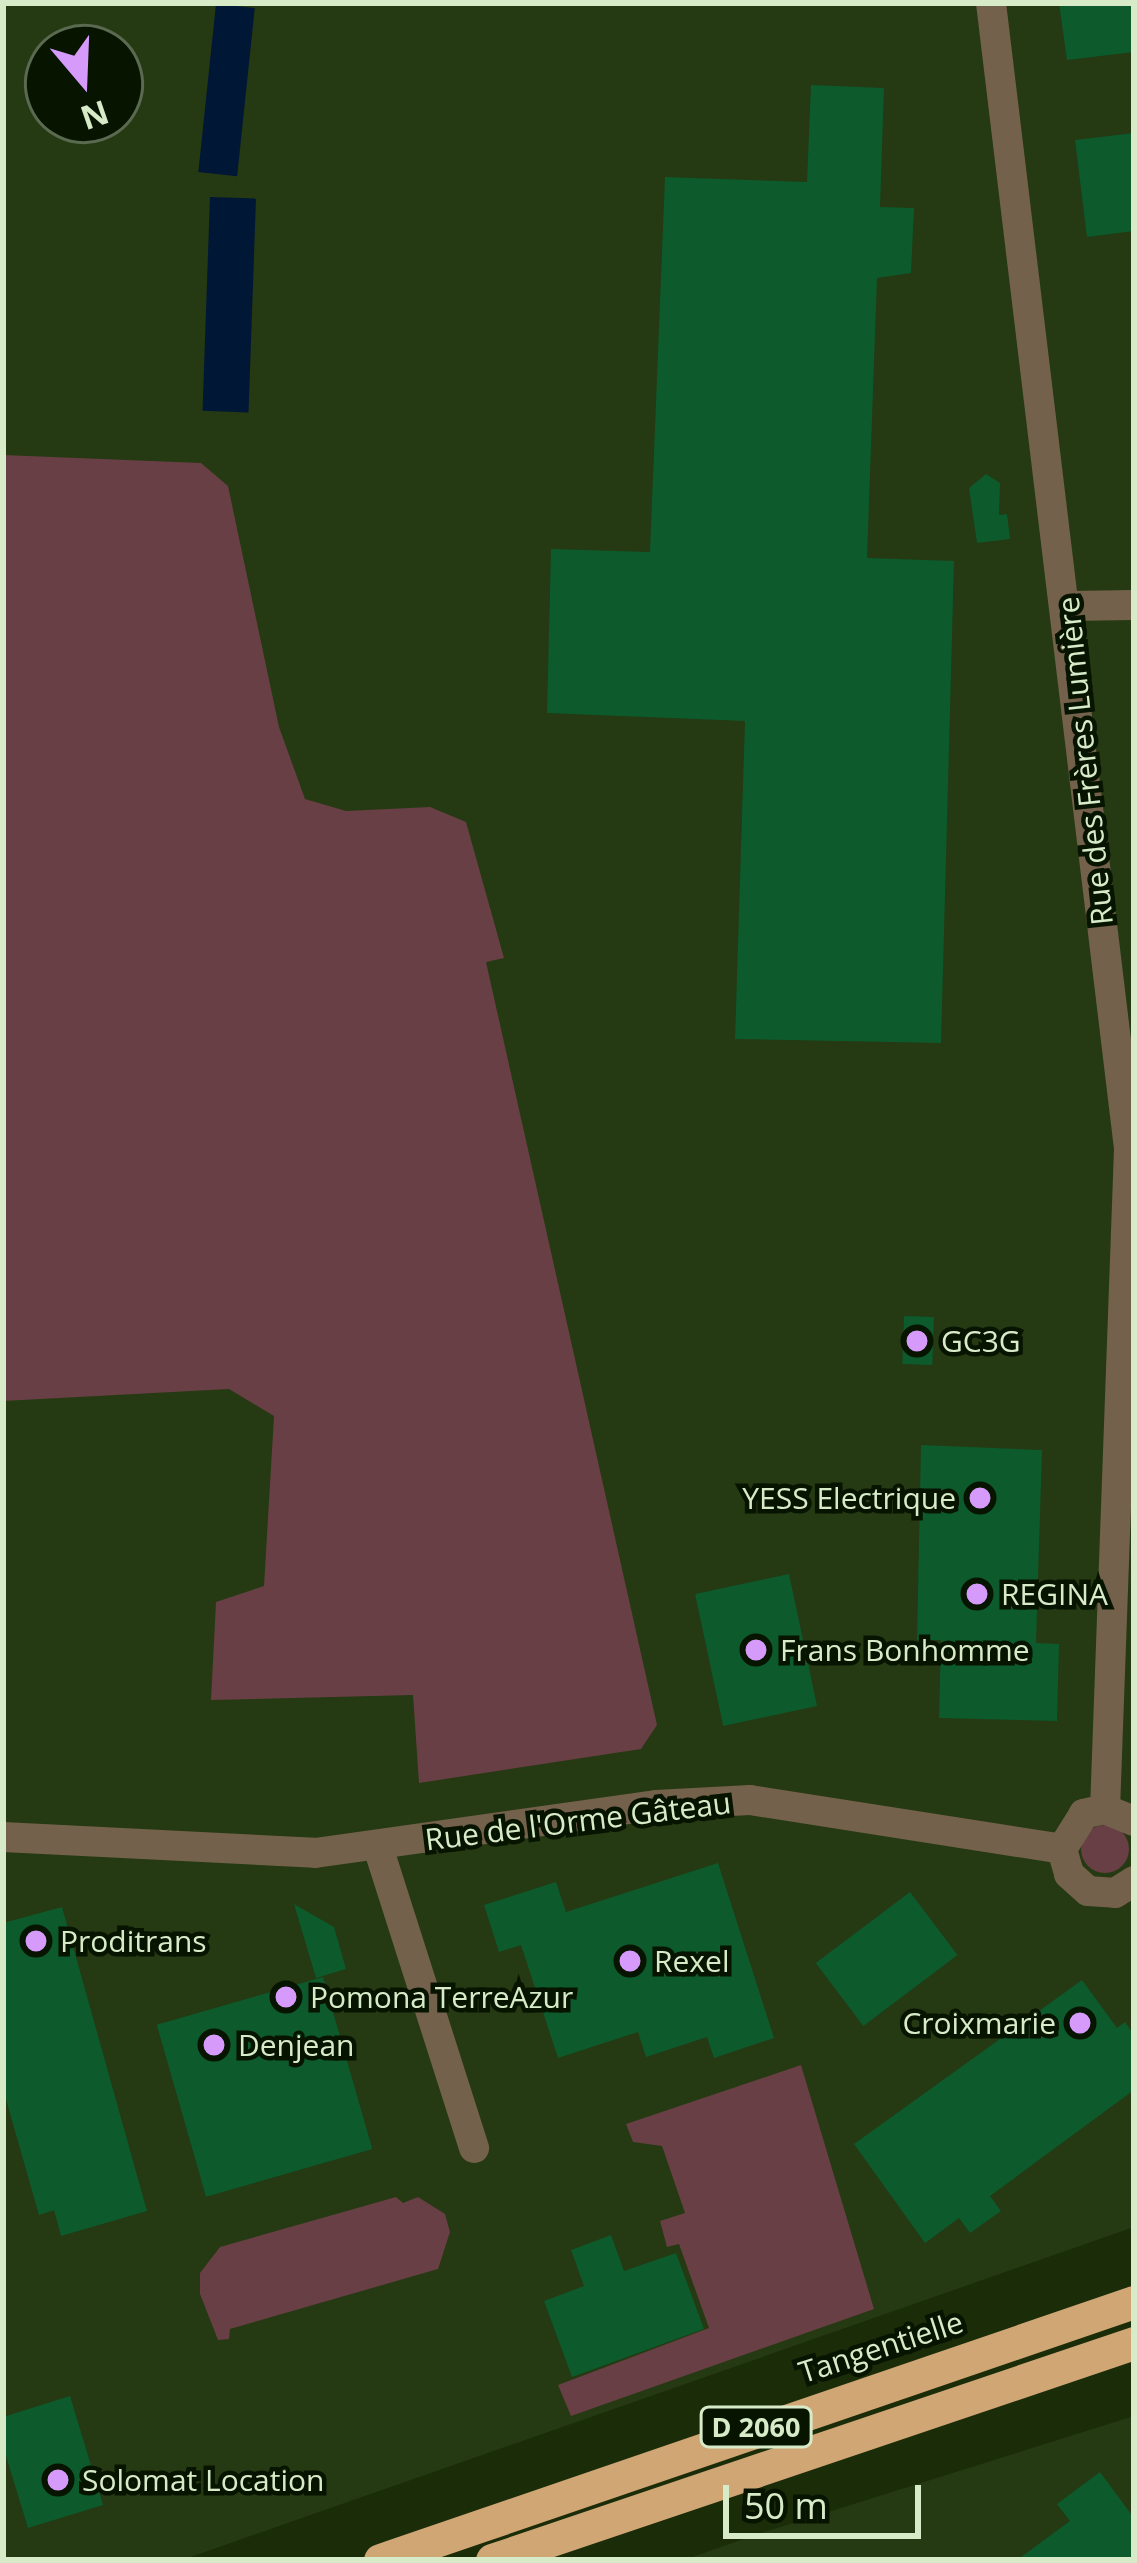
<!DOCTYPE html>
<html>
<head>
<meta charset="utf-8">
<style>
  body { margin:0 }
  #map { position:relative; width:1137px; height:2563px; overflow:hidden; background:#1b2c09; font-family:"Open Sans",sans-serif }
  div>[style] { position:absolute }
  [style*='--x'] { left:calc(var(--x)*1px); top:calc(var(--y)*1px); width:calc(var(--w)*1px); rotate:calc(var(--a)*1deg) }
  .built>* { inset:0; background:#253912 }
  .green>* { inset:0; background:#683f44 }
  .round { border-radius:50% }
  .water>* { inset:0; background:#001736; transform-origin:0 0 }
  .building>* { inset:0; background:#0d5a2d; transform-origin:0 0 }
  .minor>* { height:30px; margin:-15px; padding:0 15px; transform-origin:15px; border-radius:15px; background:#73614c }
  .trunk>* { height:33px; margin:-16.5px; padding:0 16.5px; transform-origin:16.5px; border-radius:16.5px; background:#d0a675 }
  .dots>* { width:33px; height:33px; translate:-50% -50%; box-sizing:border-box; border:6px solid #071400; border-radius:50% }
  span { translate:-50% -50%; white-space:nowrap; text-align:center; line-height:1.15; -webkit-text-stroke:9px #071400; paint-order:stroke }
  .shield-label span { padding:3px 9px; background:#071400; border:3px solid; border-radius:9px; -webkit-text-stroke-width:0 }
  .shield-label { font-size:27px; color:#d7ebc9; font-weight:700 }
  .street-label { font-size:30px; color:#d7ebc9 }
  .poi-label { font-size:30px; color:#d7ebc9 }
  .left { translate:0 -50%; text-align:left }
  .right { translate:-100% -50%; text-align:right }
  .frame { position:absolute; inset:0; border:6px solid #d7ebc9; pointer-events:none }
  .north { position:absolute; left:24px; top:24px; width:120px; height:120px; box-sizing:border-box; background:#071400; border:3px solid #5a6a50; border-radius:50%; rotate:161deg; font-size:33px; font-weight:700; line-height:48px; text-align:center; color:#d7ebc9 }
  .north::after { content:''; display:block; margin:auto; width:42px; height:54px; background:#d69bfa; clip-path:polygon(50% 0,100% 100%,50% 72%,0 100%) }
  .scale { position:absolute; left:723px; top:2485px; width:198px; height:54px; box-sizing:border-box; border:6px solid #d7ebc9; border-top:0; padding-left:15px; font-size:36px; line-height:42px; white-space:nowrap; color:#d7ebc9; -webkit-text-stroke:9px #071400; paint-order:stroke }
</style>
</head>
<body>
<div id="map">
  <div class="built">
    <i style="clip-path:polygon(evenodd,3px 3px,1134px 3px,1134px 2227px,182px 2560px,3px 2560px,3px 3px,48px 48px,120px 48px,120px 120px,48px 120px,48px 48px)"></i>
    <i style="clip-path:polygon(1134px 2416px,1134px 2560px,684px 2560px,752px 2536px)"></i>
  </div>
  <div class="green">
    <i style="clip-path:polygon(3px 455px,201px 463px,228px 486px,279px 727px,305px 799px,346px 811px,430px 807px,466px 822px,504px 958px,486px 962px,657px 1725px,641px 1749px,419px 1783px,413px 1695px,211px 1700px,216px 1602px,264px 1586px,274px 1416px,229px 1389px,3px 1401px)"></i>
    <i class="round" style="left:1081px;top:1825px;width:48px;height:48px"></i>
    <i style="clip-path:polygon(801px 2065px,874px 2309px,571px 2416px,558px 2385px,709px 2328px,679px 2244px,667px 2247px,660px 2221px,685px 2213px,662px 2146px,633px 2142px,626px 2124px)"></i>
    <i style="clip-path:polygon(396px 2197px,403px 2203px,418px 2197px,445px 2214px,450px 2232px,438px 2269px,230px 2329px,229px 2339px,218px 2340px,200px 2294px,200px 2273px,220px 2247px)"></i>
  </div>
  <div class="water">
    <i style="left:216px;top:4px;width:39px;height:169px;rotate:6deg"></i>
    <i style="left:210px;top:197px;width:46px;height:214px;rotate:2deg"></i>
  </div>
  <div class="building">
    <i style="clip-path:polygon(1059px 3px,1134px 3px,1134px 52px,1067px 60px)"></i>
    <i style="clip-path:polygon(811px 85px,884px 88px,880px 207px,914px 208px,911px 273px,877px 278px,867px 558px,954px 561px,941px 1043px,735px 1039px,745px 721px,547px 713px,551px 549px,650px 552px,665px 177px,807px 182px)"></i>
    <i style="clip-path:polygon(1134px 133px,1134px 231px,1087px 237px,1075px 140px)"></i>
    <i style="clip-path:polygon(986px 474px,1000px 483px,999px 515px,1007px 514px,1010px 539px,977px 543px,969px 488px)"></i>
    <i style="left:904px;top:1316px;width:30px;height:48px;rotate:2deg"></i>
    <i style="clip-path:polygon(921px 1445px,1042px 1450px,1036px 1643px,1059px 1644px,1057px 1721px,939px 1718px,941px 1640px,917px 1640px)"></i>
    <i style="left:789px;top:1574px;width:135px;height:96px;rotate:78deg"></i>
    <i style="clip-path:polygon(718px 1863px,774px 2038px,714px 2058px,707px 2037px,646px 2057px,638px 2032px,558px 2058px,521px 1945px,499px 1952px,484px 1905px,556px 1882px,566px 1912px)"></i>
    <i style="left:910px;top:1892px;width:79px;height:118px;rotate:53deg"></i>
    <i style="clip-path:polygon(294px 1904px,334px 1927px,346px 1969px,316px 1978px)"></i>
    <i style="clip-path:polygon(62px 1907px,147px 2211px,61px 2236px,54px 2210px,39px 2215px,3px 2089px,3px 1923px)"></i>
    <i style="left:323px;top:1977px;width:179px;height:173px;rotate:74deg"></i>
    <i style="clip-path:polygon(1082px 1980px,1117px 2028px,1125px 2022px,1134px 2035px,1134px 2090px,990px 2196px,1001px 2211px,970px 2233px,959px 2218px,925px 2243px,854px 2144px)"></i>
    <i style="clip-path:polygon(611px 2235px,624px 2271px,676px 2253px,704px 2329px,572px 2377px,544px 2301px,584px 2286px,571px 2250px)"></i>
    <i style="clip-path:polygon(70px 2396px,103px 2505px,28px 2528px,3px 2446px,3px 2417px)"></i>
    <i style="clip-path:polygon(1100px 2472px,1134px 2518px,1134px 2560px,1017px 2560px,1070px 2521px,1057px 2504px)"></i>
  </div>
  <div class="minor">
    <i style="--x:991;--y:3;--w:1154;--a:83.13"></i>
    <i style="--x:1129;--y:1149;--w:660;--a:92.08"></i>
    <i style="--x:1068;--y:606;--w:66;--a:-0.9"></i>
    <i style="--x:1134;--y:1821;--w:31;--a:-158"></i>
    <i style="--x:1105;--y:1809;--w:22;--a:167"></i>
    <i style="--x:1084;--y:1814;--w:41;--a:122.2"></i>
    <i style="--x:1062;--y:1849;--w:26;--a:74"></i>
    <i style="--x:1069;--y:1874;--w:25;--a:42"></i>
    <i style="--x:1088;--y:1891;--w:27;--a:4"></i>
    <i style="--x:1115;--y:1893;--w:22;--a:-32"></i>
    <i style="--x:3;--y:1837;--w:312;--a:2.9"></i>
    <i style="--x:315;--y:1853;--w:344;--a:-8"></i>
    <i style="--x:656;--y:1805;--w:94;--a:-3"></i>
    <i style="--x:750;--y:1800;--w:316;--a:8.9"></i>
    <i style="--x:378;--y:1847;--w:316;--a:72.3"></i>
  </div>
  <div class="trunk">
    <i style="--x:380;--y:2560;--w:797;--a:-18.89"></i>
    <i style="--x:492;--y:2560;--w:678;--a:-18.68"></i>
  </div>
  <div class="dots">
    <i style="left:917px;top:1341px;background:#d69bfa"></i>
    <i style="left:980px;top:1498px;background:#d69bfa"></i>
    <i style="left:977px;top:1594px;background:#d69bfa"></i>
    <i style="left:756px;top:1650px;background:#d69bfa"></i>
    <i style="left:36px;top:1941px;background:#d69bfa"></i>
    <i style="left:630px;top:1961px;background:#d69bfa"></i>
    <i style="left:286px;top:1997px;background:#d69bfa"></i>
    <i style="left:1080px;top:2023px;background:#d69bfa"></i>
    <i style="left:214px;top:2045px;background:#d69bfa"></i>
    <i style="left:58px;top:2480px;background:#d69bfa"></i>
  </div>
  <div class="shield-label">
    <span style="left:756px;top:2427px">D 2060</span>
  </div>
  <div class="street-label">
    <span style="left:1085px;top:761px;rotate:-96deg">Rue des Frères Lumière</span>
    <span style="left:578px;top:1821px;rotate:-7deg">Rue de l'Orme Gâteau</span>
    <span style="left:881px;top:2347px;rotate:-18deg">Tangentielle</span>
  </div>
  <div class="poi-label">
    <span class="left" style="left:941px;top:1341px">GC3G</span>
    <span class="right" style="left:956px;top:1498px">YESS Electrique</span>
    <span class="left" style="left:1001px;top:1594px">REGINA</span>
    <span class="left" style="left:780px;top:1650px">Frans Bonhomme</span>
    <span class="left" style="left:60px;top:1941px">Proditrans</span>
    <span class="left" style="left:654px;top:1961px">Rexel</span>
    <span class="left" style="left:310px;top:1997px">Pomona TerreAzur</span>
    <span class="right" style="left:1056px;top:2023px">Croixmarie</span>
    <span class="left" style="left:238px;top:2045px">Denjean</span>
    <span class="left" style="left:82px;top:2480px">Solomat Location</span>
  </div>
  <div class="frame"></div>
  <div class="north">N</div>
  <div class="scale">50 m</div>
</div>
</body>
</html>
